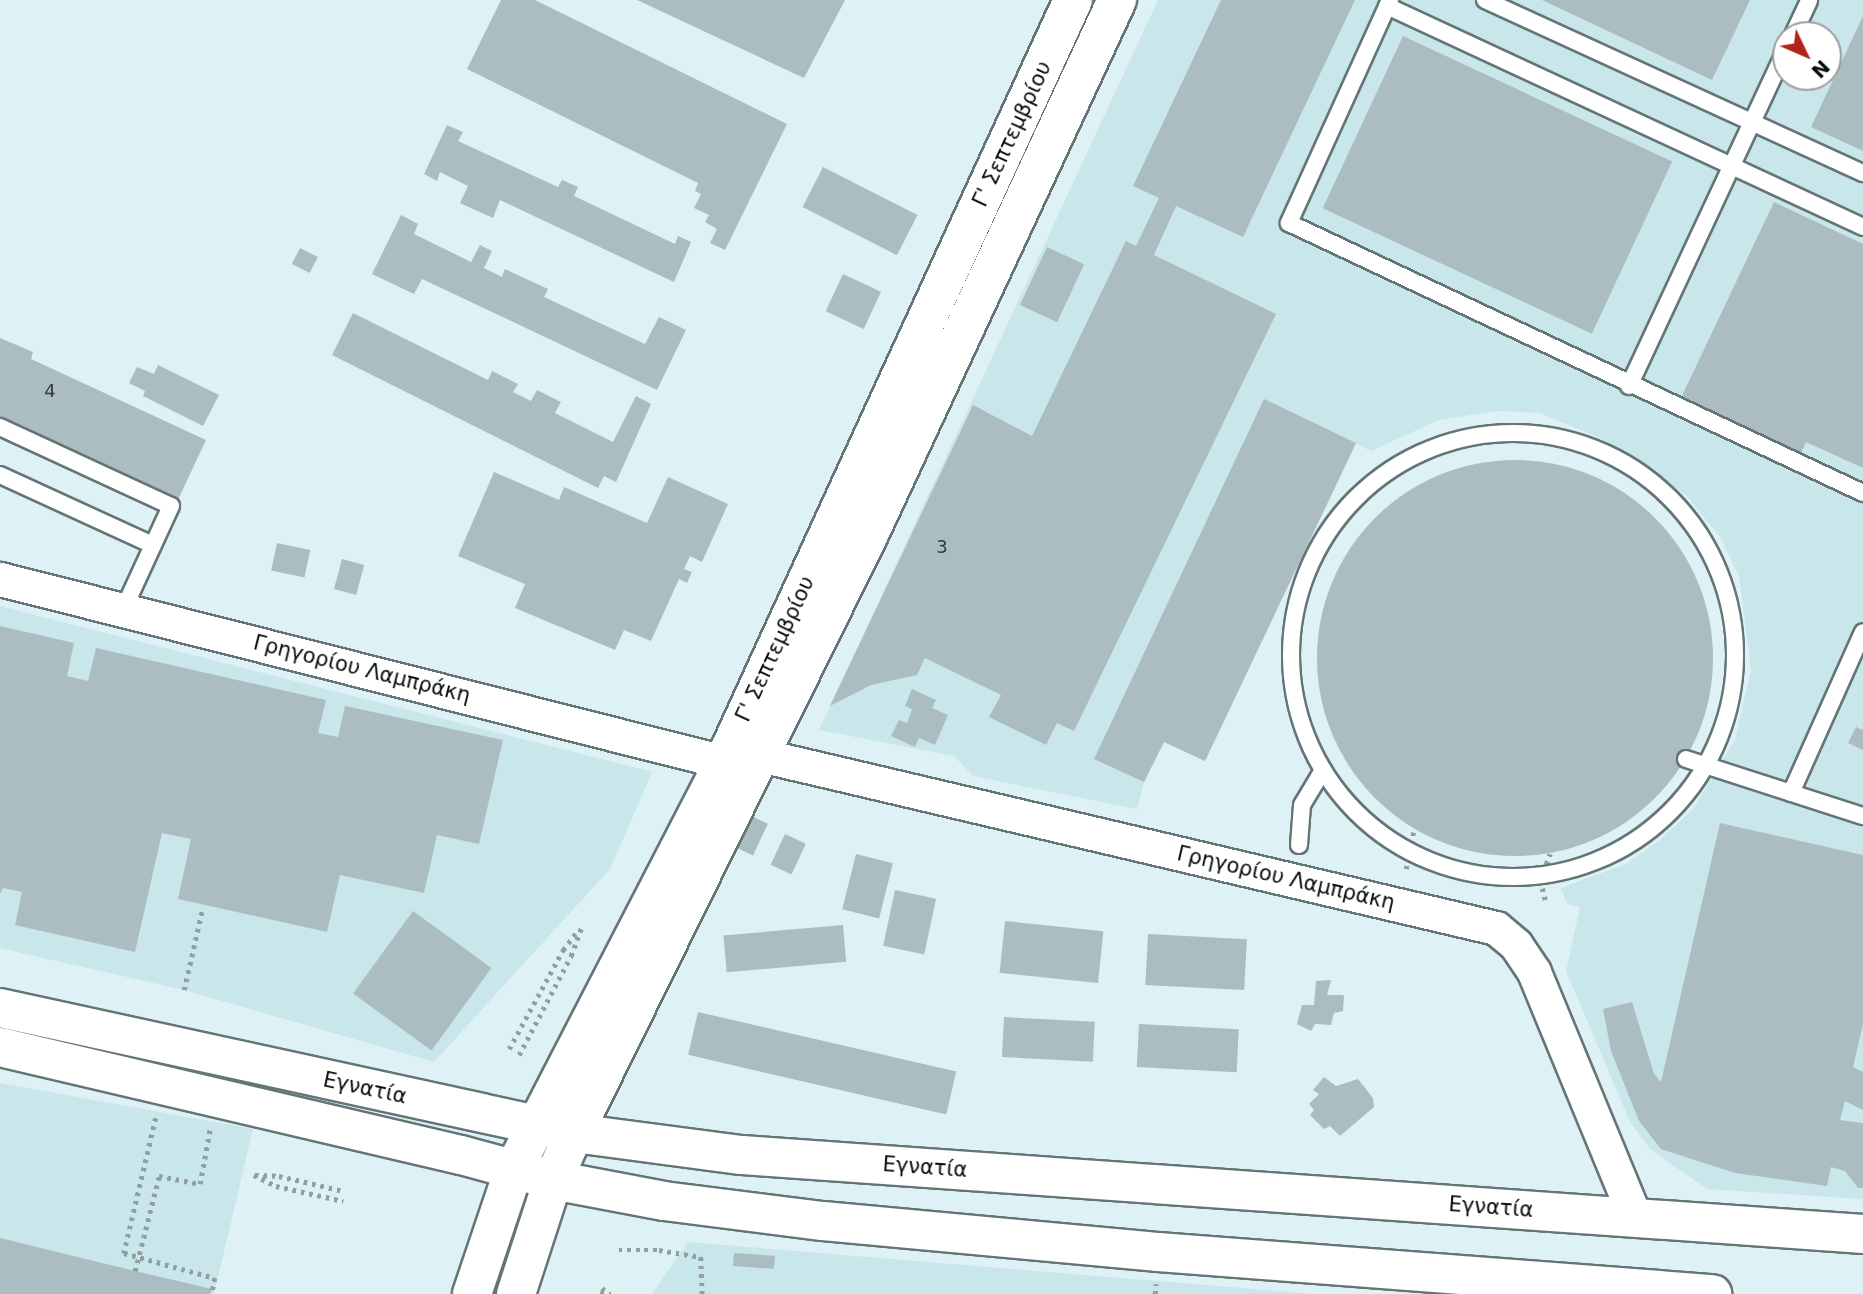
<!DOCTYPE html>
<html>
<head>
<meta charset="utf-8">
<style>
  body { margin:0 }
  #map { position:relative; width:1863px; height:1294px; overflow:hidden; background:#def1f4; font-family:"DejaVu Sans",sans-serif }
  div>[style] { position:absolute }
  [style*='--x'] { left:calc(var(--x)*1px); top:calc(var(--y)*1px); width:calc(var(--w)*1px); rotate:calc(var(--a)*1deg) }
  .built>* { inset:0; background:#c9e6ea }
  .building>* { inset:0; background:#abbdc0; transform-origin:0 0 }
  .round { border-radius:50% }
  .path>* { height:4.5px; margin-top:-2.25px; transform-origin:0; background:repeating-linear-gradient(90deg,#919fa1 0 3.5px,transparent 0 8.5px) }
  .roads { filter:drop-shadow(2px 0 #647577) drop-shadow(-2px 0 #647577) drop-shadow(0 2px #647577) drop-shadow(0 -2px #647577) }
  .lane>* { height:16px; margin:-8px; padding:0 8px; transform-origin:8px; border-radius:8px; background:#fff }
  .lane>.ring { margin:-8px; padding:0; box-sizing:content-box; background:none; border:16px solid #fff; border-radius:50% }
  .street>* { height:33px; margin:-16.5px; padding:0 16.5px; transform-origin:16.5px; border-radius:16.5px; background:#fff }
  .secondary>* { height:38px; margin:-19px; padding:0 19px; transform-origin:19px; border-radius:19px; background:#fff }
  .primary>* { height:38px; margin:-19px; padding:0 19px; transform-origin:19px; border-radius:19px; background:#fff }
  span { translate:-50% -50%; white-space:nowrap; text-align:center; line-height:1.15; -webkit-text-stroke:5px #fff; paint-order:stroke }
  .number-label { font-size:18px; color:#30393a }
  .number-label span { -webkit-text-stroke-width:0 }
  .street-label { font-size:21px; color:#070d0e }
  .north { position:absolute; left:1772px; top:21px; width:70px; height:70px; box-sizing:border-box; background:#fff; border:2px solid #9c9e9f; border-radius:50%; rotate:134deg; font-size:19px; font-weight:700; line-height:28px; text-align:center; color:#070d0e }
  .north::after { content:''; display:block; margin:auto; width:24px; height:32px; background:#b3231c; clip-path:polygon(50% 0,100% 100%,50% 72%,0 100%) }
</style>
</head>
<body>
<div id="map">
  <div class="built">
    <i style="clip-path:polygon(evenodd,1158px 0,1863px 0,1863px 1199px,1707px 1189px,1650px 1149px,1630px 1122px,1566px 971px,1580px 907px,1567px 904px,1561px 888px,1626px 864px,1660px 840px,1693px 809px,1735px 740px,1751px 670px,1739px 576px,1720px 537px,1685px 494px,1600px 438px,1540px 413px,1496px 411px,1439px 420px,1371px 451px,1356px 444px,1205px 761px,1164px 742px,1144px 782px,1137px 809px,973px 776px,954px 756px,819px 730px,1158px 0,1786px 35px,1828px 35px,1828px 77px,1786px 77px,1786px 35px)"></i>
    <i style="clip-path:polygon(0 606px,652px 772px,610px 869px,434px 1062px,184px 990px,0 948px)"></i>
    <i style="clip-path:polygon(0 1083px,253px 1129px,214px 1294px,0 1294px)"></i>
    <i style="clip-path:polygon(688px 1242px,1060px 1273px,1314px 1294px,652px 1294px)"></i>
  </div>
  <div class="building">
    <i style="clip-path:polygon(501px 0,535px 0,787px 124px,725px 250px,710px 243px,717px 229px,705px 222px,709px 215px,694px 208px,701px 194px,695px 191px,698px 183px,467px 69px)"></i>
    <i style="clip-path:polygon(637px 0,845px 0,804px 78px)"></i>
    <i style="clip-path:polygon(1221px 0,1355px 0,1243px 237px,1176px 206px,1154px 255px,1276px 314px,1074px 731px,1057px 723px,1046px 745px,989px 717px,1001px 695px,925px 658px,917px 675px,871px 685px,830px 706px,973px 405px,1032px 436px,1126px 241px,1136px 246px,1159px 198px,1133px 186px)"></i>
    <i style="clip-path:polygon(1542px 0,1750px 0,1712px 80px)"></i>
    <i style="clip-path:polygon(1863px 16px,1863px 151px,1811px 127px)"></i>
    <i style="left:1403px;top:36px;width:297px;height:190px;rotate:25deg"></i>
    <i style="clip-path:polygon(447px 125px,463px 132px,458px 141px,558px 187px,562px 180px,578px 187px,574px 196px,675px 244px,678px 236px,691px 242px,674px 282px,500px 200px,493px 218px,460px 203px,468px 186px,440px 172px,437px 181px,424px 174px)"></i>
    <i style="left:823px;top:167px;width:106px;height:45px;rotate:27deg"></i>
    <i style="clip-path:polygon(1774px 202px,1863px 244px,1863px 468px,1806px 442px,1800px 455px,1680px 400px)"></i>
    <i style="clip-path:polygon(401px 215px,418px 224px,414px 234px,471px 262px,480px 245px,492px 251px,484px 268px,502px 277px,505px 269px,548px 289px,544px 297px,645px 344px,659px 317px,686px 330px,657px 390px,422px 279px,414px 294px,372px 274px)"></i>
    <i style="left:1047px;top:247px;width:41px;height:64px;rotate:25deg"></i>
    <i style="left:300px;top:248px;width:20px;height:18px;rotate:27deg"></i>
    <i style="left:843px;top:274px;width:42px;height:41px;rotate:25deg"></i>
    <i style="clip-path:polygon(353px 313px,488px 380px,492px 371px,518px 384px,513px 392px,531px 401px,537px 390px,561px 402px,555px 413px,613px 442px,636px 396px,651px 404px,616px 482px,604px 476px,598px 488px,332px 355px)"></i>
    <i style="clip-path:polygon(0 338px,33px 352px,31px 359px,206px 440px,176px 504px,0 422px)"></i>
    <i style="clip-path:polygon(158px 365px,219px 395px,203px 426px,143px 396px,145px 391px,129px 383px,137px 367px,154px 374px)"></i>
    <i style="clip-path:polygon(1264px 399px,1356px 443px,1205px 761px,1164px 742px,1144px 782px,1094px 759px)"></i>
    <i class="round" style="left:1317px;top:460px;width:396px;height:396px"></i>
    <i style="clip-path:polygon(494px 472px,559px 500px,564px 487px,647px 523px,668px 477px,728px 504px,702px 562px,690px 556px,684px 569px,692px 572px,687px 583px,679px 579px,651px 641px,624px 630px,615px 650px,515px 608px,525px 584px,458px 556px)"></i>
    <i style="left:277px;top:543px;width:34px;height:28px;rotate:12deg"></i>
    <i style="left:342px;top:559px;width:23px;height:31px;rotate:15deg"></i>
    <i style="clip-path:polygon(0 626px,74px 643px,67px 676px,88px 681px,96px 648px,326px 700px,318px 733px,338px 737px,345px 706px,503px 740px,479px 844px,437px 835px,424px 893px,340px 875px,327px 932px,178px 899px,191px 839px,162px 833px,135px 952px,15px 925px,22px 892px,3px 888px,0 894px)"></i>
    <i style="clip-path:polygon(912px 689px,936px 700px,932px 708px,948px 715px,935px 745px,919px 738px,915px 747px,891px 736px,899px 720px,907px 723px,912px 709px,905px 706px)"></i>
    <i style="clip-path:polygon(1856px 727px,1863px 730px,1863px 750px,1848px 743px)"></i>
    <i style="left:747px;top:814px;width:23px;height:35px;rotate:25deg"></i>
    <i style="clip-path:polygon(1720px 823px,1863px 855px,1863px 1024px,1853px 1067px,1863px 1072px,1863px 1110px,1845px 1101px,1840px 1120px,1863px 1123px,1863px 1188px,1858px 1188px,1845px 1171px,1831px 1167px,1827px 1186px,1735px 1173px,1661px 1149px,1639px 1121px,1611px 1051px,1603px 1009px,1632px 1002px,1654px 1074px,1661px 1082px)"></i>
    <i style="left:785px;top:834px;width:23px;height:34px;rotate:25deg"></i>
    <i style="left:856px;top:854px;width:38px;height:57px;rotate:14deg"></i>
    <i style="left:895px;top:890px;width:42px;height:57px;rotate:12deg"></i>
    <i style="left:413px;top:911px;width:97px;height:102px;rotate:36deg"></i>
    <i style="left:1005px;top:921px;width:99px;height:52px;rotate:6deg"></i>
    <i style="left:843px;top:925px;width:37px;height:120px;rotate:85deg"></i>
    <i style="left:1148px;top:934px;width:99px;height:51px;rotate:3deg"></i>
    <i style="clip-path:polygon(1331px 980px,1327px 995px,1344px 995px,1343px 1011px,1334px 1013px,1331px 1025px,1315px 1024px,1311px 1031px,1297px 1024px,1302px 1005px,1314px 1005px,1316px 981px)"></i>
    <i style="left:698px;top:1012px;width:265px;height:44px;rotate:13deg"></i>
    <i style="left:1004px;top:1017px;width:91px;height:40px;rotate:3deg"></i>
    <i style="left:1139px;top:1024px;width:100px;height:43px;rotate:3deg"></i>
    <i style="clip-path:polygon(1324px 1077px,1336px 1086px,1358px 1079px,1373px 1098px,1374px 1107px,1340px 1136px,1330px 1126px,1324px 1129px,1310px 1115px,1314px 1110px,1309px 1104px,1319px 1094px,1313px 1090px)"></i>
    <i style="clip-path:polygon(0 1238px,135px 1271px,212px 1289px,210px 1294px,0 1294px)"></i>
    <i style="left:734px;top:1253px;width:41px;height:13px;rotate:4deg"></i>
  </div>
  <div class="path">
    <i style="--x:1406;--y:869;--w:41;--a:-78.7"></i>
    <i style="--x:1545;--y:900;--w:21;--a:-104"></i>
    <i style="--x:1540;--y:880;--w:28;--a:-69"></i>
    <i style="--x:184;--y:990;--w:81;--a:-77.2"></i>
    <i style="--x:509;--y:1049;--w:113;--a:-61.4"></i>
    <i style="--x:563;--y:950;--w:26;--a:-53"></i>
    <i style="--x:519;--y:1055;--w:112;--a:-62.3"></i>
    <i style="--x:571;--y:956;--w:33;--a:-70"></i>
    <i style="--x:156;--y:1118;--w:139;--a:103.3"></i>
    <i style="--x:124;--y:1253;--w:94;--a:15.4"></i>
    <i style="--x:215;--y:1278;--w:16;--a:101"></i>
    <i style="--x:254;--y:1175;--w:25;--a:27"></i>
    <i style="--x:276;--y:1186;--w:69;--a:12.6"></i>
    <i style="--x:255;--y:1175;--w:24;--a:2"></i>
    <i style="--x:279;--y:1176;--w:67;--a:13"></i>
    <i style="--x:619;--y:1250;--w:40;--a:0"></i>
    <i style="--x:659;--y:1250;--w:43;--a:9.5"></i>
    <i style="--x:701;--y:1257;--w:37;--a:88"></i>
    <i style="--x:135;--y:1271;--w:98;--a:-75.8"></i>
    <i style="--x:159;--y:1176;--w:42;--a:11"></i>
    <i style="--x:200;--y:1184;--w:56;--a:-79.7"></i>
    <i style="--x:602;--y:1288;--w:10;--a:37"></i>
    <i style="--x:600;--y:1293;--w:4;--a:14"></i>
    <i style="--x:1155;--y:1294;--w:10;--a:-84"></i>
  </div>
  <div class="roads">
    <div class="lane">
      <i style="--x:1390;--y:0;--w:245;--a:114.4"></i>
      <i style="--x:1289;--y:223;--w:634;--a:25.19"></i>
      <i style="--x:1485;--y:0;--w:416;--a:24.6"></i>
      <i style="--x:1387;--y:6;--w:525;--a:24.9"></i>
      <i style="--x:1793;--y:35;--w:38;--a:-65"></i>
      <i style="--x:1629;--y:386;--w:372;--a:-65"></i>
      <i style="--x:0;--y:427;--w:188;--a:24.8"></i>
      <i style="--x:171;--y:506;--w:112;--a:114.7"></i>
      <i class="ring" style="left:1291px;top:433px;width:428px;height:428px"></i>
      <i style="--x:0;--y:475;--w:168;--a:24.6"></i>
      <i style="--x:1686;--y:759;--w:186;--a:17.9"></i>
      <i style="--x:1791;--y:793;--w:176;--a:-65.9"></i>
      <i style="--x:1299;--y:845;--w:40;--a:-85.7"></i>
      <i style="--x:1302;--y:805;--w:41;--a:-59"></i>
    </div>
    <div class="street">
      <i style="--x:0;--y:579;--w:747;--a:14.19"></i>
      <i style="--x:760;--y:755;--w:756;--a:13.23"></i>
      <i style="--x:1496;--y:928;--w:26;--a:40"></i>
      <i style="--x:1516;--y:945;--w:32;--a:56"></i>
      <i style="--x:1534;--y:972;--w:265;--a:67.6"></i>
    </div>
    <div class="secondary">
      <i style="--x:472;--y:1294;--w:132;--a:-71.4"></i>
      <i style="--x:514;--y:1169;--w:458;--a:-62.7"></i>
      <i style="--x:724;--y:762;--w:838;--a:-65.39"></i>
      <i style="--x:516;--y:1294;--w:120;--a:-72"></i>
      <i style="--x:553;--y:1180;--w:51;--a:-65.9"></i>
      <i style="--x:574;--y:1133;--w:670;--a:-63.78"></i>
      <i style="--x:870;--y:532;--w:587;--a:-65.1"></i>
    </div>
    <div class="primary">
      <i style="--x:0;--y:1008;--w:587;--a:12.29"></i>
      <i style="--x:574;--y:1133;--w:169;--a:7.5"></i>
      <i style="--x:742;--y:1155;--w:1124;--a:4.03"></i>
      <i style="--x:0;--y:1047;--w:473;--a:13.2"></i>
      <i style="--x:461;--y:1155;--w:95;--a:15.2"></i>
      <i style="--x:553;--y:1180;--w:113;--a:10.7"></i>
      <i style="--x:664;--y:1201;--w:160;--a:7.2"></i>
      <i style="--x:823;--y:1221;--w:336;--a:5.3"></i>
      <i style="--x:1158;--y:1252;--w:556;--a:4.34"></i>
    </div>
  </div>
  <div class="number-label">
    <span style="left:50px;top:391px">4</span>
    <span style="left:942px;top:547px">3</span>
  </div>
  <div class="street-label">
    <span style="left:1012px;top:134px;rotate:-65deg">Γ' Σεπτεμβρίου</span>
    <span style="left:775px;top:649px;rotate:-65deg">Γ' Σεπτεμβρίου</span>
    <span style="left:362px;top:669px;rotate:14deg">Γρηγορίου Λαμπράκη</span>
    <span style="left:1286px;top:878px;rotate:13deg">Γρηγορίου Λαμπράκη</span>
    <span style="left:365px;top:1088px;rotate:12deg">Εγνατία</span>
    <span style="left:925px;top:1167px;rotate:4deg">Εγνατία</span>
    <span style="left:1491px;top:1207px;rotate:4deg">Εγνατία</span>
  </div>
  <div class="north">N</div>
</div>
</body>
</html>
